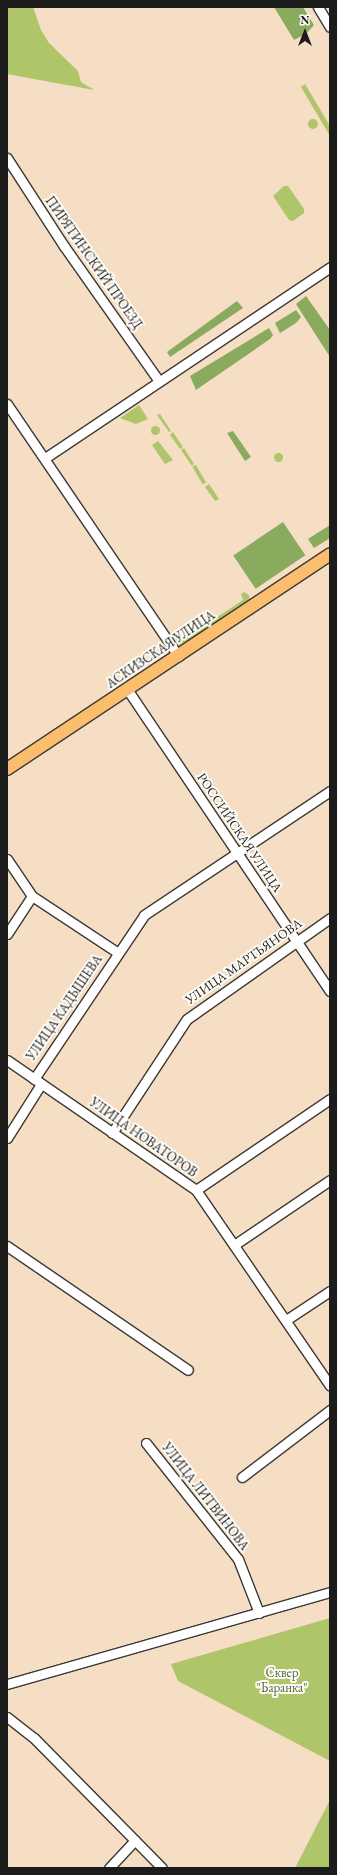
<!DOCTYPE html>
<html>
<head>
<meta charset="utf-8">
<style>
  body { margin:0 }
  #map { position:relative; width:337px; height:1875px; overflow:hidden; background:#f5dec4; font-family:"EB Garamond",serif }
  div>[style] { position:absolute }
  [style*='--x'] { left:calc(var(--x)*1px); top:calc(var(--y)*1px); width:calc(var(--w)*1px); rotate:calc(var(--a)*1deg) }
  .green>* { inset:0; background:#aec56a; transform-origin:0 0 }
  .round { border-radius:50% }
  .forest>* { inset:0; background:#8aaa5e; transform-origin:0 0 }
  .roads { filter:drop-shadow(1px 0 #3d3935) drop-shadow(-1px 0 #3d3935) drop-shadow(0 1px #3d3935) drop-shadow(0 -1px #3d3935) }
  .minor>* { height:9px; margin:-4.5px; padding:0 4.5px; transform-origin:4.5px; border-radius:4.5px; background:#fff }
  .major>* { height:12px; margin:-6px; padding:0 6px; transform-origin:6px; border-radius:6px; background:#fbbd6e }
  span { translate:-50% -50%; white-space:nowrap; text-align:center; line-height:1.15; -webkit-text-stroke:4px #fdfcf7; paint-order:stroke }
  .street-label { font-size:13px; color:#1c1c1c }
  .park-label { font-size:13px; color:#56603b }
  .frame { position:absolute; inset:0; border:8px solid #1c1c1c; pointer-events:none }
  .north { position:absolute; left:285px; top:12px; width:40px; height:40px; -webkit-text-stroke:3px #fdfcf7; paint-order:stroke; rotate:0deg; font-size:11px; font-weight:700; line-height:16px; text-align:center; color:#1c1c1c }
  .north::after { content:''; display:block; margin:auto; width:14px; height:18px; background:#1c1c1c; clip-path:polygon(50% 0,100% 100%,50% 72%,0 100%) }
</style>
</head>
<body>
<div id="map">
  <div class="green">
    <i style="clip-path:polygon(7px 7px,33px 7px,41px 30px,49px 43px,78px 71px,81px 82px,94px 90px,7px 74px)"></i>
    <i style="clip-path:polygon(305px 84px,330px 126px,330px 136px,301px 87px)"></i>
    <i class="round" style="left:308px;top:119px;width:10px;height:10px"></i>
    <i style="clip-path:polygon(284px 186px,288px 186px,304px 209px,304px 213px,293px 221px,289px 220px,273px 196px)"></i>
    <i style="clip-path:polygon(139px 405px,148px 419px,136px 424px,120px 418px)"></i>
    <i style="clip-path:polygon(160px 414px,171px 431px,169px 432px,157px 415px)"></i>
    <i class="round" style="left:150.5px;top:425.5px;width:9px;height:9px"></i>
    <i style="clip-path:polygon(173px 432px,183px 447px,180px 449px,170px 435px)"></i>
    <i style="clip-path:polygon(158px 441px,173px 460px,165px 464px,152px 445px)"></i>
    <i style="clip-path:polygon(184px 448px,194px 464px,192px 466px,181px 450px)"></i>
    <i class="round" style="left:273.5px;top:452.5px;width:9px;height:9px"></i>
    <i style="left:196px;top:465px;width:20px;height:4px;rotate:60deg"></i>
    <i style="clip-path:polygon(209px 484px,219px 499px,215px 501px,205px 487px)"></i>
    <i style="clip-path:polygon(244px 592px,249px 595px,250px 602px,188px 644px,179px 645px,176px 642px,177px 635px,184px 639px,243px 600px,241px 594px)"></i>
    <i style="clip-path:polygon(330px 1618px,330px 1761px,178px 1681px,171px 1664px)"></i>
    <i style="clip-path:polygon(330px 1800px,330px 1868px,295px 1868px)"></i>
  </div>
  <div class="forest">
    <i style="clip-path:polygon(274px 7px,303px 7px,314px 25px,306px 34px,294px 40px)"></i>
    <i style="clip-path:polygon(306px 296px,330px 330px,330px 357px,296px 304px)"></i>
    <i style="clip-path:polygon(237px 301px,243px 308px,170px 357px,167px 352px)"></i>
    <i style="clip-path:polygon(296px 310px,301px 317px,296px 323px,280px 333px,275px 323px)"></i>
    <i style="clip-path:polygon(269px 328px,273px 335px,270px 339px,196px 390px,190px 376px)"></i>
    <i style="clip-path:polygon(233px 431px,251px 457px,245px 461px,227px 433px)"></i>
    <i style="left:283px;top:522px;width:40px;height:60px;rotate:56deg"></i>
    <i style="clip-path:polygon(330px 525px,330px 538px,314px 548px,308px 539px)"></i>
  </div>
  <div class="roads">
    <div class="minor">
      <i style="--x:318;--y:7;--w:23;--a:59"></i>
      <i style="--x:7;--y:158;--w:105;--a:57.1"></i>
      <i style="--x:64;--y:246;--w:165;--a:54.9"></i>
      <i style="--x:7;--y:404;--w:305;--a:55.8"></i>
      <i style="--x:45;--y:458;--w:343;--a:-33.8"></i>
      <i style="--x:127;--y:689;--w:364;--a:56.1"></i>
      <i style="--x:7;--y:859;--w:45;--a:56"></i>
      <i style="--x:32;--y:896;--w:103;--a:33.5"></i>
      <i style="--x:7;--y:934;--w:45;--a:-56.7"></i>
      <i style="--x:7;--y:1060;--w:229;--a:34.5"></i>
      <i style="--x:196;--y:1190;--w:237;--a:55.6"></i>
      <i style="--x:34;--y:1079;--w:197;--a:-56.1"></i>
      <i style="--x:144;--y:915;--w:224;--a:-33.7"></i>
      <i style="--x:112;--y:1133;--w:136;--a:-56.7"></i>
      <i style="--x:187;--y:1019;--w:175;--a:-35.2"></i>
      <i style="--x:7;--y:1138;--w:64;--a:-57.8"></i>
      <i style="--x:196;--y:1190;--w:162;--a:-34.2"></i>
      <i style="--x:234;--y:1245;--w:116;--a:-34.1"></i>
      <i style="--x:7;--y:1246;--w:219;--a:34.4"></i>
      <i style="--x:286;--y:1320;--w:53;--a:-33.4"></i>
      <i style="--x:146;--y:1443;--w:148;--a:51.6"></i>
      <i style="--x:238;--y:1559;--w:58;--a:68.7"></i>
      <i style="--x:242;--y:1477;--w:111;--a:-37.3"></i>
      <i style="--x:7;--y:1684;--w:336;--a:-15.9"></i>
      <i style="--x:7;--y:1717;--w:34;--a:38"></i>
      <i style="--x:34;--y:1738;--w:182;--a:45.4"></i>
      <i style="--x:109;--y:1868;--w:38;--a:-47"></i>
    </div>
    <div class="major">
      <i style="--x:7;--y:769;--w:388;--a:-33.6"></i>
    </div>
  </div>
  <div class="street-label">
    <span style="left:93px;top:263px;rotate:55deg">ПИРЯТИНСКИЙ ПРОЕЗД</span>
    <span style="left:161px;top:650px;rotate:-34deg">АСКИЗСКАЯ УЛИЦА</span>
    <span style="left:239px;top:833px;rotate:56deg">РОССИЙСКАЯ УЛИЦА</span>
    <span style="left:244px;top:962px;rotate:-35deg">УЛИЦА МАРТЬЯНОВА</span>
    <span style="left:65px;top:1008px;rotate:-56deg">УЛИЦА КАДЫШЕВА</span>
    <span style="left:143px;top:1138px;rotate:35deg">УЛИЦА НОВАТОРОВ</span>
    <span style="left:205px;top:1497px;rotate:52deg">УЛИЦА ЛИТВИНОВА</span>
  </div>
  <div class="park-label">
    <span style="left:282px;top:1681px">Сквер<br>"Баранка"</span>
  </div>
  <div class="frame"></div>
  <div class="north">N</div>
</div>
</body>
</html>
